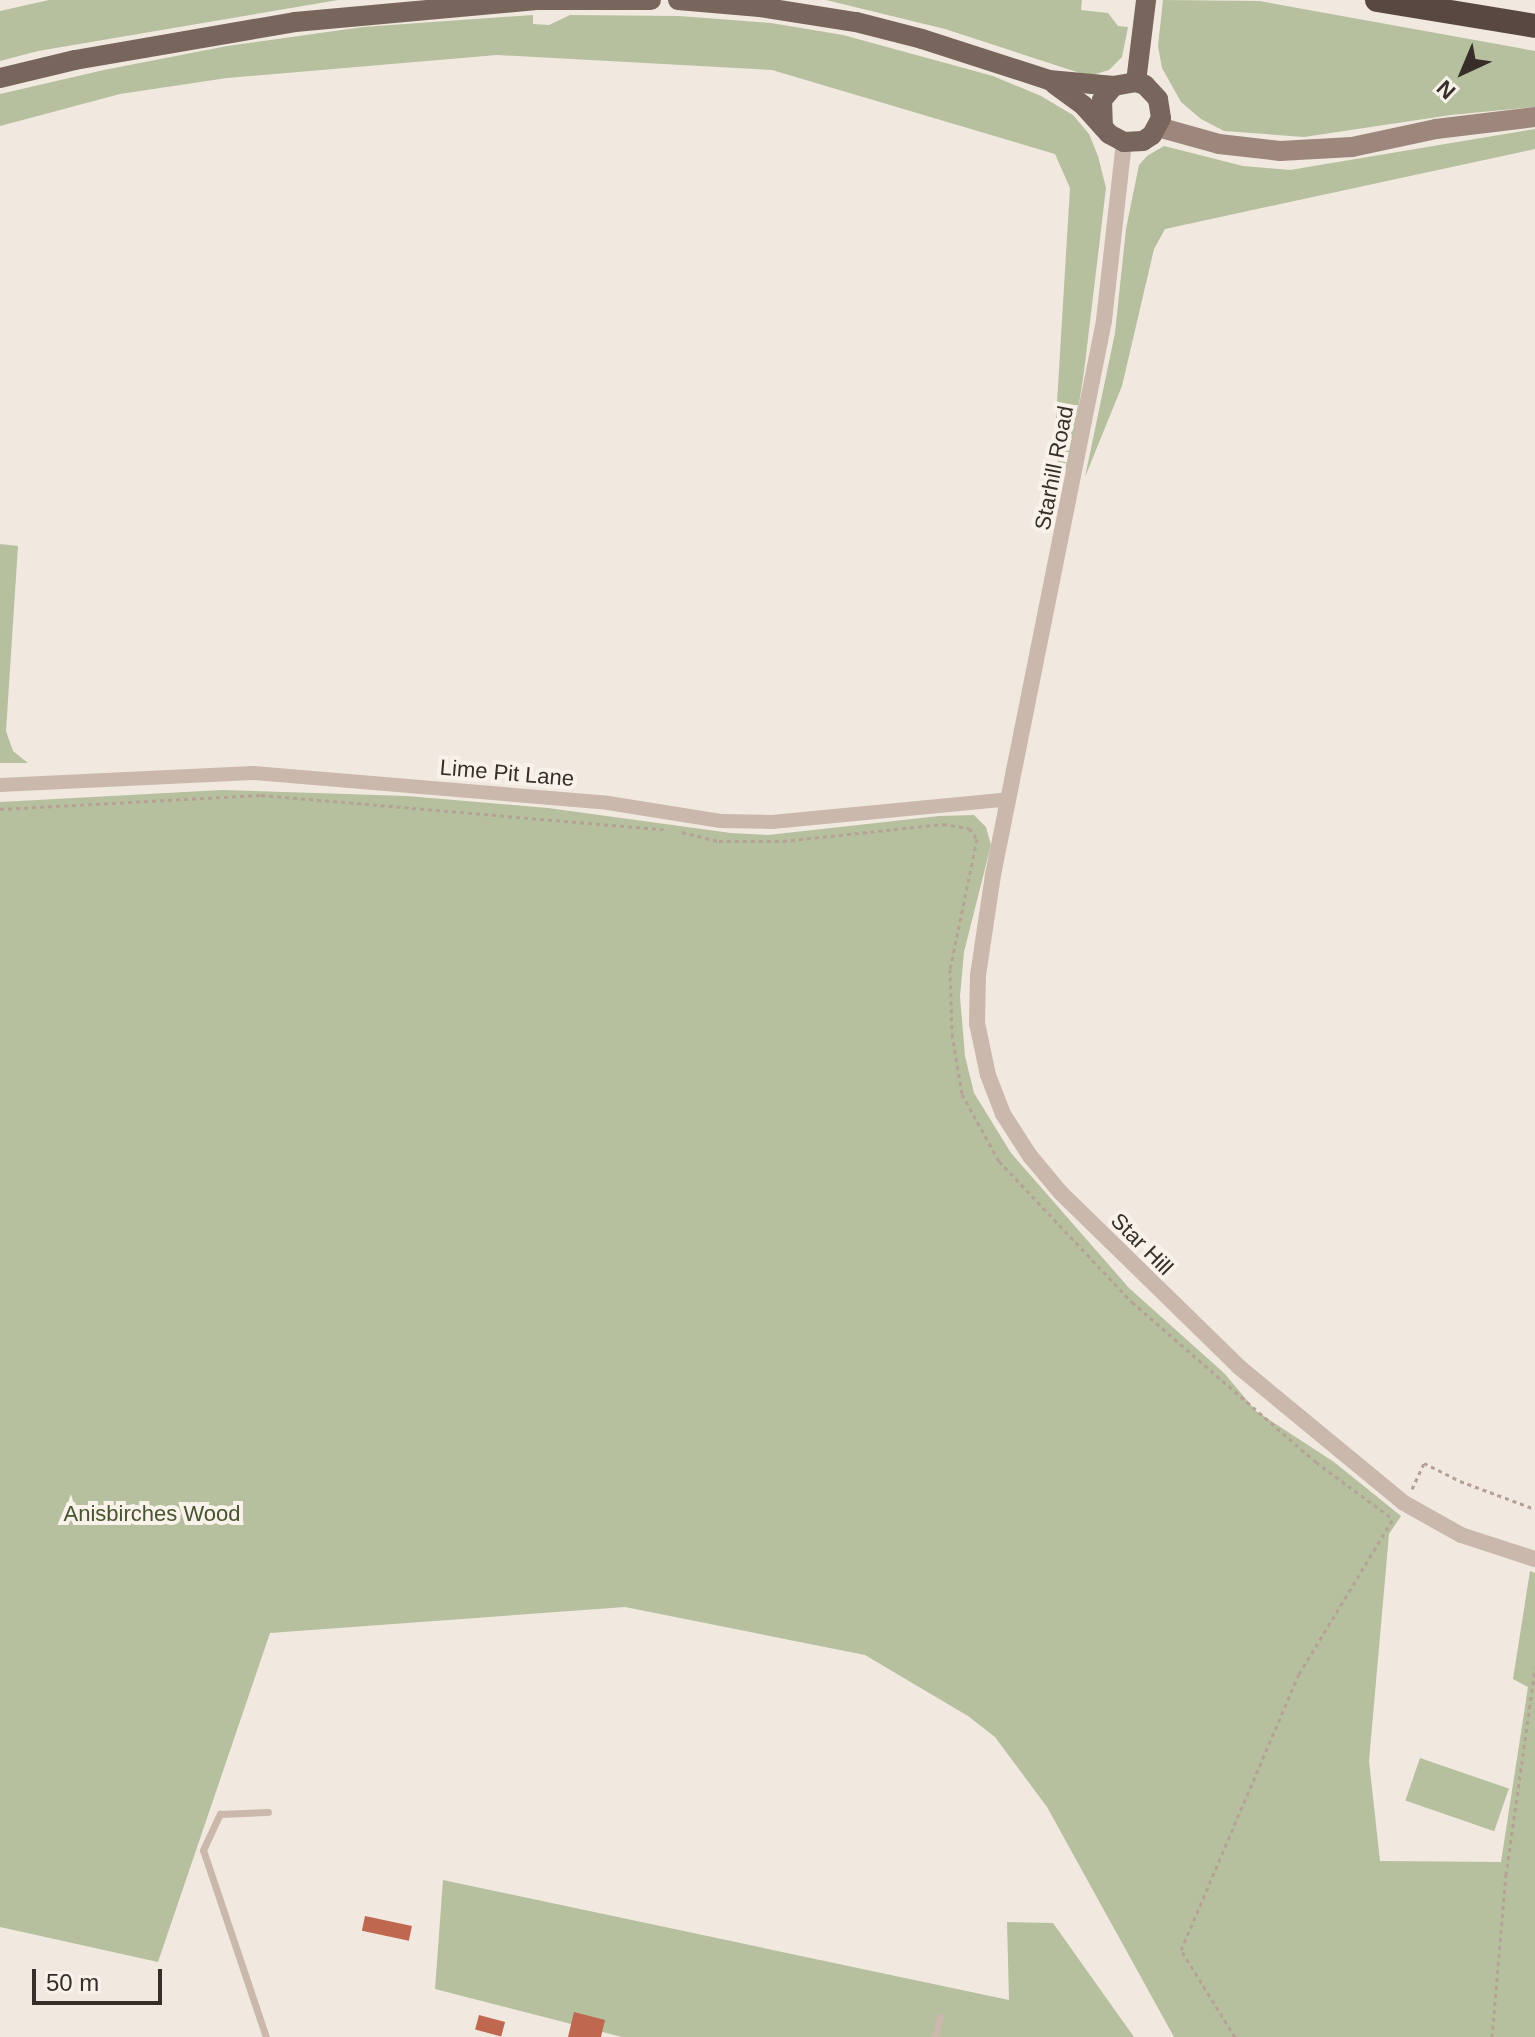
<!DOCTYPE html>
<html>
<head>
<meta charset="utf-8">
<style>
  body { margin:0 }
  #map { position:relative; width:1535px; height:2037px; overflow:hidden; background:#f1e8df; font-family:Helvetica,sans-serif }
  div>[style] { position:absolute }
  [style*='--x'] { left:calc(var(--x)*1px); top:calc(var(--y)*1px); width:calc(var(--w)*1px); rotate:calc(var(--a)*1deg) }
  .green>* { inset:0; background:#b6c09f; transform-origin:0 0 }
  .building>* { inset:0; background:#bf674f; transform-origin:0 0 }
  .path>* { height:3px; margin-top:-1.5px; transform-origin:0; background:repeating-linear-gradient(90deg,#b5a295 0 4px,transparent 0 8px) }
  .service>* { height:7px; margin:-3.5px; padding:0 3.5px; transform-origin:3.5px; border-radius:3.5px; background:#c9b8ab }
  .minor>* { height:14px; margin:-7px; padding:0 7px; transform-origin:7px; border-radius:7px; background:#c9b8ab }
  .tertiary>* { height:16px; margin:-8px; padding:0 8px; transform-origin:8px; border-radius:8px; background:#c9b8ab }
  .secondary>* { height:20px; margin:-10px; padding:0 10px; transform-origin:10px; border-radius:10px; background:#9d877c }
  .primary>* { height:20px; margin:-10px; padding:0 10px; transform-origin:10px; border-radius:10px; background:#78655c }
  .motorway>* { height:24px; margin:-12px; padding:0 12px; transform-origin:12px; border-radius:12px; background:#584841 }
  span { translate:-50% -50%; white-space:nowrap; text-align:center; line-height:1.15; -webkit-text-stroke:8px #f9f2eb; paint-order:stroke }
  .street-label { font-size:22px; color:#372e2a }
  .park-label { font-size:22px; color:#47542f }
  .north { position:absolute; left:1423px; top:32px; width:80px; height:80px; -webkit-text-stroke:6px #f9f2eb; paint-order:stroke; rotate:224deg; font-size:22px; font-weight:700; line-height:32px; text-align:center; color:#372e2a }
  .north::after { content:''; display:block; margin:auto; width:28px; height:36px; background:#372e2a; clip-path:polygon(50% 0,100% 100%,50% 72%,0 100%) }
  .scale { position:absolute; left:32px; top:1969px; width:130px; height:36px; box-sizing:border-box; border:4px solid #372e2a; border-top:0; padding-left:10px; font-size:24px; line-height:28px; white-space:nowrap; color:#372e2a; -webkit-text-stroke:6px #f9f2eb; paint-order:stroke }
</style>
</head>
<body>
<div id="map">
  <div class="green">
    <i style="clip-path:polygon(49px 0,338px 0,38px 51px,0 61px,0 11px)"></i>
    <i style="clip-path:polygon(826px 0,1082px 0,1081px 10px,1108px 13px,1118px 26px,1128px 27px,1122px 57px,1109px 70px,1089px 76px,945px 29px)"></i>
    <i style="clip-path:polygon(1163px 0,1259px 1px,1535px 51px,1535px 107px,1451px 115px,1304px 137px,1224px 131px,1201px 119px,1181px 102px,1162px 68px,1158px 46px)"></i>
    <i style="clip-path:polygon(533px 15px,533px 24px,549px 25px,570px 15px,679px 16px,771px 23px,843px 35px,993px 76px,1041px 96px,1073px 115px,1089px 134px,1098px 156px,1106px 188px,1084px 372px,1070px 461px,1063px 475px,1054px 452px,1070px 188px,1055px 154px,772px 70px,497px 55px,227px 78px,120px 94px,0 126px,0 94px,104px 70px,227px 46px,363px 27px)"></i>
    <i style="clip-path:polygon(1535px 129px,1535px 149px,1165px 229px,1154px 249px,1122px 386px,1085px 477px,1115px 333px,1126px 229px,1139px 165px,1147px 156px,1164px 146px,1243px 166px,1290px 170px)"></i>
    <i style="clip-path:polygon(0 544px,18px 546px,6px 731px,13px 751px,28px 763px,0 763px)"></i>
    <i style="clip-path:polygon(222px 790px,407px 796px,548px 808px,731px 833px,768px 835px,939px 816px,974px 815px,986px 827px,991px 845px,964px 952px,960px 996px,965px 1056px,974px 1093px,1011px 1153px,1129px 1288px,1224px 1373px,1256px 1411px,1334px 1462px,1401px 1516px,1389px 1534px,1369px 1761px,1380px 1861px,1501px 1862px,1528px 1687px,1513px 1679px,1530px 1571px,1535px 1573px,1535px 2037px,1174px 2037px,1047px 1807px,995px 1737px,968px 1716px,865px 1655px,625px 1607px,270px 1633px,158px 1962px,0 1927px,0 802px)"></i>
    <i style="left:1420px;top:1758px;width:94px;height:45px;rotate:19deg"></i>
    <i style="clip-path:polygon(443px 1880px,1009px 2000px,1007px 1922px,1053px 1923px,1134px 2037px,622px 2037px,435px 1989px)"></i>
  </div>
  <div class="building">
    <i style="left:365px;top:1916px;width:48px;height:15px;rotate:12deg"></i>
    <i style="clip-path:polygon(574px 2012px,605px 2020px,601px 2037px,568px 2037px)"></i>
    <i style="left:479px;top:2015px;width:27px;height:15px;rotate:15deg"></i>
  </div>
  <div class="path">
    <i style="--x:0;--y:809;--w:261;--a:-3.1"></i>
    <i style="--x:261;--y:795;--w:408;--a:4.9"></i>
    <i style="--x:682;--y:832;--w:38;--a:14"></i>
    <i style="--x:719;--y:841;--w:64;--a:0"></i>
    <i style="--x:783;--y:841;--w:161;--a:-6.1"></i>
    <i style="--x:943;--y:824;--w:26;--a:9"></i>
    <i style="--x:969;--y:828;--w:14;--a:54"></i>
    <i style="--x:977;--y:839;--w:133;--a:101.7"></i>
    <i style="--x:950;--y:969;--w:65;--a:88.2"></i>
    <i style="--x:952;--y:1034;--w:61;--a:80.5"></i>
    <i style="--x:962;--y:1094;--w:77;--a:61.1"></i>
    <i style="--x:999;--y:1161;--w:194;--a:46.7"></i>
    <i style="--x:1132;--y:1302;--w:244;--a:41"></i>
    <i style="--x:1316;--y:1462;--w:96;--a:36.5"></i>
    <i style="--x:1412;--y:1489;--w:29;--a:-65"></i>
    <i style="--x:1424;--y:1463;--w:40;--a:26.6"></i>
    <i style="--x:1460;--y:1481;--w:80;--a:20.5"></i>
    <i style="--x:1235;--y:2037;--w:102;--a:-121.8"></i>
    <i style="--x:1181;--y:1950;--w:300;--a:-66.9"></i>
    <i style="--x:1299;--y:1674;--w:181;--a:-58.8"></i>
    <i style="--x:1492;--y:2037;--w:163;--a:-85.1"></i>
    <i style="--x:1506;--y:1875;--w:209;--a:-82"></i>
  </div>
  <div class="service">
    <i style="--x:266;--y:2037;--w:197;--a:-108.6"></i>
    <i style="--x:203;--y:1850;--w:40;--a:-65"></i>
    <i style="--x:220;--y:1814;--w:48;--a:-2.4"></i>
    <i style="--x:935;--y:2037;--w:21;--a:-76"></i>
  </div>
  <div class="minor">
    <i style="--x:0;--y:785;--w:253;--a:-2.7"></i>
    <i style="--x:253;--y:773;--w:356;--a:4.8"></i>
    <i style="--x:608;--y:803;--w:114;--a:9.1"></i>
    <i style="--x:721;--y:821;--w:51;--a:1.1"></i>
    <i style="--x:772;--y:822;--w:238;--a:-5.5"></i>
  </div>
  <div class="tertiary">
    <i style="--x:1124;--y:142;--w:180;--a:96.4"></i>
    <i style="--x:1104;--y:321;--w:565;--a:101.33"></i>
    <i style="--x:993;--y:875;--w:101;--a:98.5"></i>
    <i style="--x:978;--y:975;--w:48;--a:91.2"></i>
    <i style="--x:977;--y:1023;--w:53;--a:78.1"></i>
    <i style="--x:988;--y:1075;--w:42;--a:69"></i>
    <i style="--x:1003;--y:1114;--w:50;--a:57.3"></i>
    <i style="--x:1030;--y:1156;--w:48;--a:50"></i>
    <i style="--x:1061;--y:1193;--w:249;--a:44.3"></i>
    <i style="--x:1239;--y:1367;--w:214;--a:39.5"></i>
    <i style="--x:1404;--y:1503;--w:65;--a:29.3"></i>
    <i style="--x:1461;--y:1535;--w:78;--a:18"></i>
  </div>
  <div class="secondary">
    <i style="--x:1158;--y:127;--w:63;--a:15.6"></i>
    <i style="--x:1219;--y:144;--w:61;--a:6.5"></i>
    <i style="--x:1280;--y:151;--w:72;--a:-3.2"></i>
    <i style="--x:1352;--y:147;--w:86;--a:-12.1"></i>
    <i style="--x:1436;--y:129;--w:100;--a:-6.9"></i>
  </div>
  <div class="primary">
    <i style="--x:678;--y:0;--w:82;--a:4.9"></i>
    <i style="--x:760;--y:7;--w:97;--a:8.9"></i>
    <i style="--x:856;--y:22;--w:68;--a:14.4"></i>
    <i style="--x:922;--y:39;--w:133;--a:17.9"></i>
    <i style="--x:1049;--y:80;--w:65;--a:5.3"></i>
    <i style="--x:0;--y:78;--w:77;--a:-13.5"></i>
    <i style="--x:75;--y:60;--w:223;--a:-9.8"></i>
    <i style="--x:295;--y:22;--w:245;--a:-5.2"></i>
    <i style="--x:539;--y:0;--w:112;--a:0"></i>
    <i style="--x:1136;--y:82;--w:83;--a:-83"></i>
    <i style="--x:1054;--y:84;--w:36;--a:36"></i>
    <i style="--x:1083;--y:105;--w:39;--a:48"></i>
    <i style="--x:1109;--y:134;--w:17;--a:28"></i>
    <i style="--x:1124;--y:142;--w:19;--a:-3"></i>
    <i style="--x:1143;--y:141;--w:11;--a:-34"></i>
    <i style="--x:1152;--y:135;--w:19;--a:-62"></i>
    <i style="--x:1161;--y:118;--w:19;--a:-99"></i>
    <i style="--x:1158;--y:99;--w:19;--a:-133"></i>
    <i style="--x:1145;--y:85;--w:9;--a:-162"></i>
    <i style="--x:1136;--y:82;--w:22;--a:170"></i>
    <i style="--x:1114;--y:86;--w:18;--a:131"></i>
    <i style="--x:1102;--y:100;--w:27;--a:88"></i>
  </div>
  <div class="motorway">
    <i style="--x:1377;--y:0;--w:160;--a:9.3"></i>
  </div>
  <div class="street-label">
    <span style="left:1054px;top:468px;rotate:-79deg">Starhill Road</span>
    <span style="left:507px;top:773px;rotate:5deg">Lime Pit Lane</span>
    <span style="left:1142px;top:1244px;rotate:45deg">Star Hill</span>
  </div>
  <div class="park-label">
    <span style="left:152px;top:1514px">Anisbirches Wood</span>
  </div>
  <div class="north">N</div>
  <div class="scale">50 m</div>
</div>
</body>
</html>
